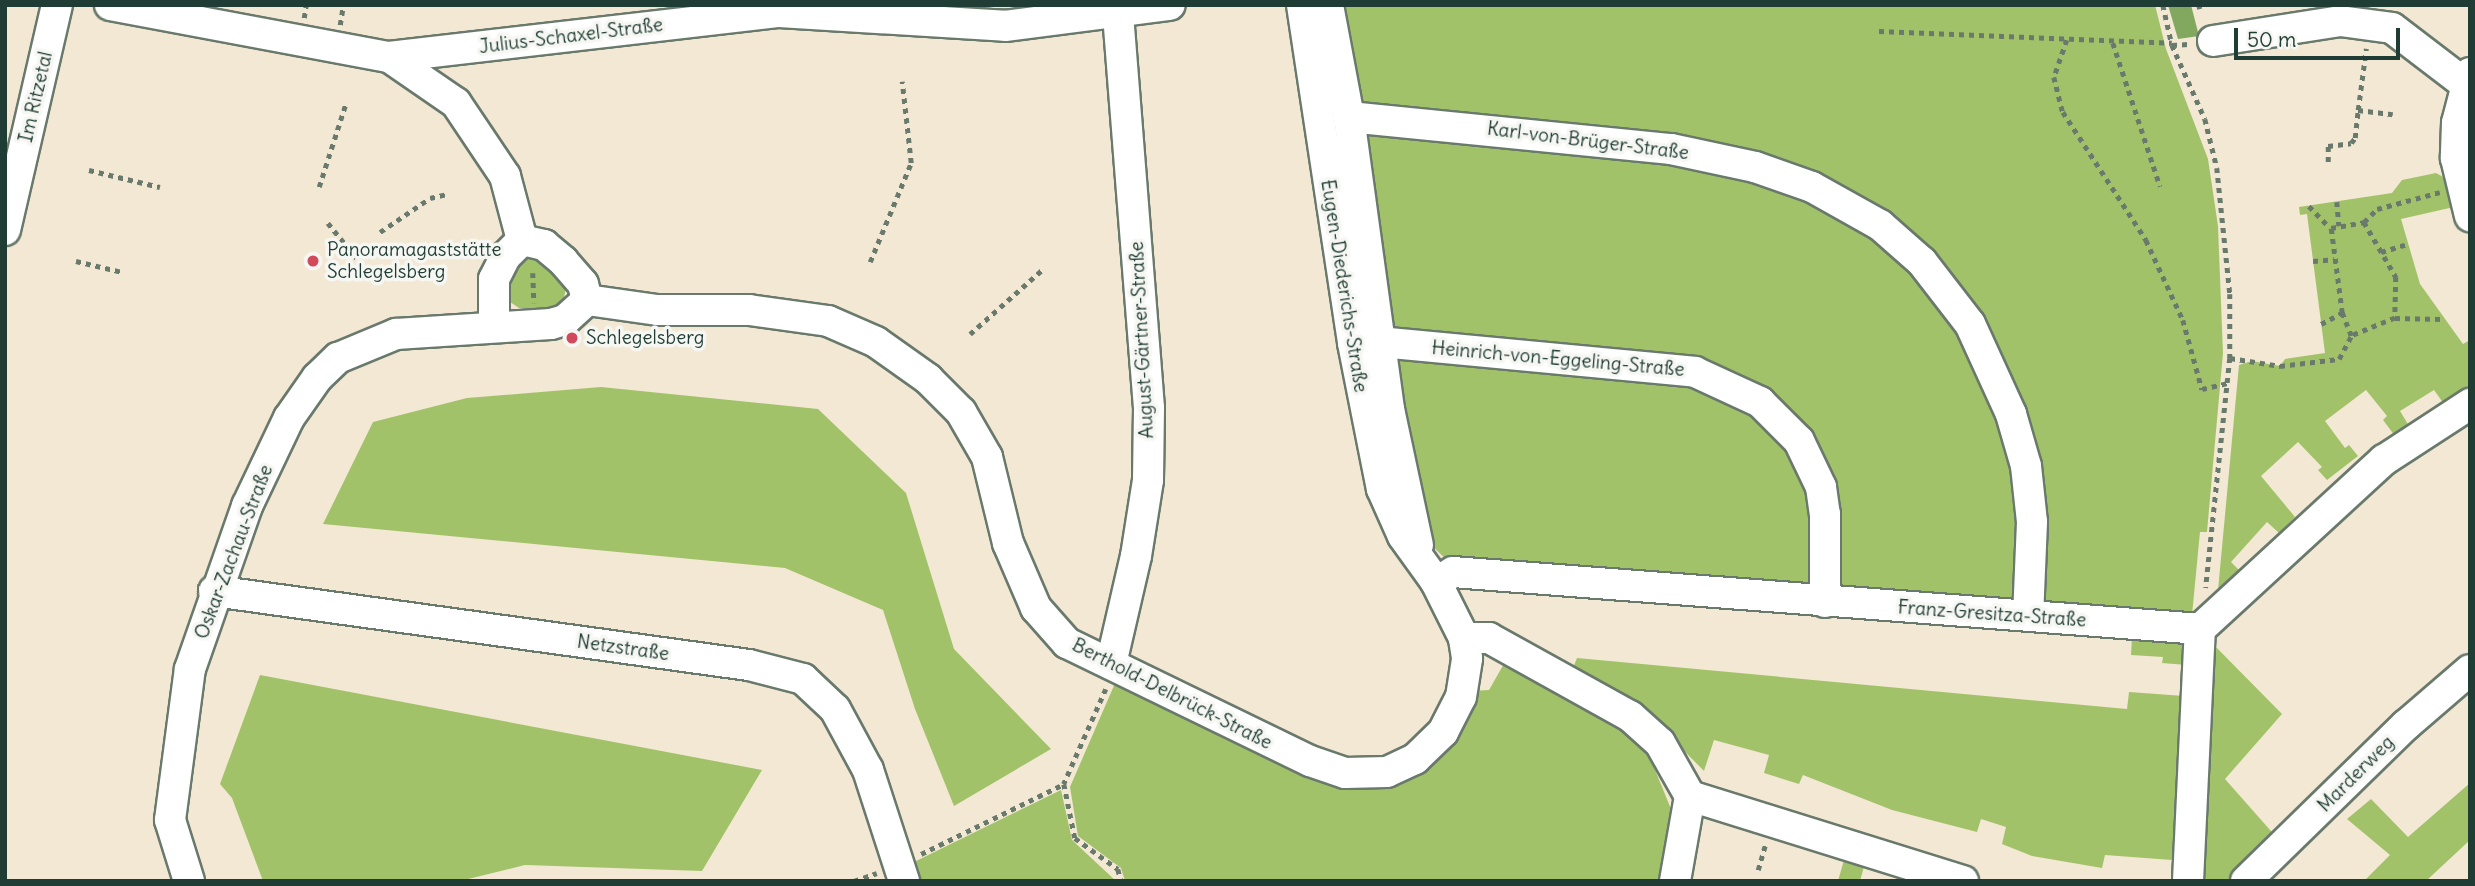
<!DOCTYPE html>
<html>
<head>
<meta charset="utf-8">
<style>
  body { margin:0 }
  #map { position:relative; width:2475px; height:886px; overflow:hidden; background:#f3e8d4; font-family:Delius,sans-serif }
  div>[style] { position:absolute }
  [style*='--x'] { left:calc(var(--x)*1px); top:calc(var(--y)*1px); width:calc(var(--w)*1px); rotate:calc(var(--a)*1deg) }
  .green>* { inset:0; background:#a2c26a }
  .forest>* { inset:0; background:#81a85e }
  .path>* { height:4.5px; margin-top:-2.25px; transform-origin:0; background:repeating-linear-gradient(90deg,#69796c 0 5px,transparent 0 10px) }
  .roads { filter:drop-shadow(2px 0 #69796c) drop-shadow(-2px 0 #69796c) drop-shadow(0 2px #69796c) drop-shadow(0 -2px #69796c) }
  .minor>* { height:30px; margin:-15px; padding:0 15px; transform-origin:15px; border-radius:15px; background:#fff }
  .dots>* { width:19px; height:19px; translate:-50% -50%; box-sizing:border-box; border:4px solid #f6f6f2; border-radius:50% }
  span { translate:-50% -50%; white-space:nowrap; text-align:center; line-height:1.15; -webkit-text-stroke:7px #f6f6f2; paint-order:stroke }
  .street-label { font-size:19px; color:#1f3d34 }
  .poi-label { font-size:19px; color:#1f3d34 }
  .left { translate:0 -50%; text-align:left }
  .frame { position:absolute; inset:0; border:7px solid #1f3d34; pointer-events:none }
  .scale { position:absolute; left:2234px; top:28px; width:166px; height:32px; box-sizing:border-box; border:4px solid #1f3d34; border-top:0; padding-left:9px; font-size:21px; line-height:24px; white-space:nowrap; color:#1f3d34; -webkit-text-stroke:5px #f6f6f2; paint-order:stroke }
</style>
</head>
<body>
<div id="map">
  <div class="green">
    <i style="clip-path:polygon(1337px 5px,2155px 5px,2166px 49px,2208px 159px,2218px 226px,2223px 353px,2207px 532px,2200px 532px,2192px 615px,2050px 612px,2040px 600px,1995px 355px,1829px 186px,1366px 113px,1354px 101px)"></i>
    <i style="clip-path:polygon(1370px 131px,1716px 169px,1810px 200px,1890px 247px,1946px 307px,1984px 376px,2019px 490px,2018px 603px,1846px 594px,1837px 584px,1826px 471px,1727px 373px,1400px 332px,1387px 321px,1361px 141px)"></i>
    <i style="clip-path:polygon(2436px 173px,2447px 179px,2454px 207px,2401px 219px,2420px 284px,2463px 344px,2470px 340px,2470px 389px,2444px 404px,2434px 390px,2400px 411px,2409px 426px,2395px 436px,2383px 420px,2387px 416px,2366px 390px,2325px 421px,2345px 448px,2349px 445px,2358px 456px,2327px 480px,2318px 470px,2322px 467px,2298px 442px,2261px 476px,2295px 517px,2279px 533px,2267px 522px,2231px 562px,2241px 572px,2218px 590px,2239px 365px,2252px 361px,2280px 366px,2285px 359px,2325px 353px,2307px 214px,2300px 215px,2299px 207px,2392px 193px,2402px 180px)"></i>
    <i style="clip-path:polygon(540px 254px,566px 288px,563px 302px,556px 308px,519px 308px,510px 302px,507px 288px,520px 259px)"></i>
    <i style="clip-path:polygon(1400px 350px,1659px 372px,1746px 403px,1806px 468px,1817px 581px,1806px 592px,1448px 561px,1430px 544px,1391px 360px)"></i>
    <i style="clip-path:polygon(601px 387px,818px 409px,906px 493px,954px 649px,1051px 749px,954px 806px,915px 709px,883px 610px,785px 568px,323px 524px,373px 422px,467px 398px)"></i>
    <i style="clip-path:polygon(2132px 637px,2178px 640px,2187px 645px,2181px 881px,2171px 881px,2172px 860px,2105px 855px,2102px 868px,2032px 856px,2002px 844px,2006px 827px,1981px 819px,1977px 832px,1892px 810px,1803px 775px,1799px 784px,1764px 773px,1769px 755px,1714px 740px,1704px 771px,1635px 701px,1573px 668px,1577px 658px,2127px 709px,2129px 692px,2184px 696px,2187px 665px,2162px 663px,2163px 657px,2131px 655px)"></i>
    <i style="clip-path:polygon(2210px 641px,2282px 714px,2225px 779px,2278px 839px,2236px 881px,2194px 881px)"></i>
    <i style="clip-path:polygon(1505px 662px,1621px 726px,1651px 760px,1671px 809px,1661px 881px,1125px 881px,1121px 868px,1078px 836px,1070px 787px,1116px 681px,1383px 780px,1471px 691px,1489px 690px)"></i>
    <i style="clip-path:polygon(260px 675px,762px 770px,702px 871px,525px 865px,460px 881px,263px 881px,232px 798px,220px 784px)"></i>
    <i style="clip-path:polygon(2470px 783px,2470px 840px,2426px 881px,2364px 881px,2390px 855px,2347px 819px,2371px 799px,2408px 837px)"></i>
    <i style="clip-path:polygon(1061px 790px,1072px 840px,1116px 881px,913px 881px,908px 865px)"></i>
    <i style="clip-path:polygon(1848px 846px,1868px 852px,1860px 881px,1838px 881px)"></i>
  </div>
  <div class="forest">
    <i style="clip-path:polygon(2168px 5px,2191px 5px,2199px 36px,2178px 39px)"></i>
  </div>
  <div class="path">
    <i style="--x:2163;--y:5;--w:41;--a:77.3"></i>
    <i style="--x:2172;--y:45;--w:81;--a:66"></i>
    <i style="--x:2205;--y:119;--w:50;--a:76.2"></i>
    <i style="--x:2217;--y:168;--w:127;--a:84.1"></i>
    <i style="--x:2230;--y:294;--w:64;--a:90"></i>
    <i style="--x:2230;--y:358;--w:231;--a:96"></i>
    <i style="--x:2199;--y:5;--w:4;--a:76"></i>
    <i style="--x:304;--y:18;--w:13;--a:-81"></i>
    <i style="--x:340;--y:25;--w:20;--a:-81"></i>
    <i style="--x:1879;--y:31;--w:293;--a:2.3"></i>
    <i style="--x:2067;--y:40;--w:39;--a:109"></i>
    <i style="--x:2054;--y:77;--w:36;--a:76"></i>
    <i style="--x:2063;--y:112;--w:153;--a:57"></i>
    <i style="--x:2146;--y:240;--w:88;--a:65.2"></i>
    <i style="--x:2183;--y:320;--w:72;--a:74.6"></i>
    <i style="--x:2202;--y:389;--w:26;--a:-13"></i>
    <i style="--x:2113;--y:43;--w:151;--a:71.8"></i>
    <i style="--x:2172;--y:45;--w:17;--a:-3"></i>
    <i style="--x:2358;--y:110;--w:62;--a:-82.5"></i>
    <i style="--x:2328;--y:162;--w:16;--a:-90"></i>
    <i style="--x:2328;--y:146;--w:23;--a:-7"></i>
    <i style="--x:2351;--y:143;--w:6;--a:-51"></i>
    <i style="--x:2355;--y:138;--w:28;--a:-84"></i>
    <i style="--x:2358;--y:110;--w:35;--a:7"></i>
    <i style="--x:89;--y:170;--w:73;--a:13.5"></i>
    <i style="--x:319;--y:187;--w:88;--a:-72.2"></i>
    <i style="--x:2337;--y:202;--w:24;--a:85"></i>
    <i style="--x:2309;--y:206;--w:30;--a:46"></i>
    <i style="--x:2364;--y:222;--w:64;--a:59.8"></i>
    <i style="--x:2396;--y:277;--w:41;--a:91.4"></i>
    <i style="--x:2395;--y:318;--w:47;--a:1.2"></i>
    <i style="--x:328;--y:223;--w:70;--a:50.8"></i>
    <i style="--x:380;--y:232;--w:60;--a:-34.2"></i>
    <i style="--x:430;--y:198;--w:17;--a:-13"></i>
    <i style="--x:2381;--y:252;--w:28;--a:-17"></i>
    <i style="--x:76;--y:261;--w:47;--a:13.4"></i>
    <i style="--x:2313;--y:261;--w:21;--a:-5"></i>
    <i style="--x:870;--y:262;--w:107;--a:-67.5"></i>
    <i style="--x:911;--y:163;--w:82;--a:-96.3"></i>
    <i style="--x:533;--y:273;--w:30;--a:88"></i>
    <i style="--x:2395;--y:318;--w:48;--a:157.8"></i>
    <i style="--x:2351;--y:336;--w:25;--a:-111"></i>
    <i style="--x:2342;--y:313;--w:86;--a:-97.4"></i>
    <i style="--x:2331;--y:228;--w:34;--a:-10"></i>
    <i style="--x:2364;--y:222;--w:18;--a:-45"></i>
    <i style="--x:2377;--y:209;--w:65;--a:-15.1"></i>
    <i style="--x:2321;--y:324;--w:24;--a:-28"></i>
    <i style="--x:970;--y:334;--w:99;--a:-41.7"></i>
    <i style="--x:2230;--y:358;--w:51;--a:9.1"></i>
    <i style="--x:2280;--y:366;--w:59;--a:-6.8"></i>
    <i style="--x:2339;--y:359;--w:26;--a:-62"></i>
    <i style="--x:1106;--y:689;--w:104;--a:113.9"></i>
    <i style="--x:1064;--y:784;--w:55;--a:78.5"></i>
    <i style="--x:1075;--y:838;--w:53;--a:35.8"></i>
    <i style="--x:1118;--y:869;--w:12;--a:76"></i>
    <i style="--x:921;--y:854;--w:159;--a:-26.1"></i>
    <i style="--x:1758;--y:870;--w:26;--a:-74"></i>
    <i style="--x:854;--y:881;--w:24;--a:-19"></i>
  </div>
  <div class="roads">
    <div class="minor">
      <i style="--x:110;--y:5;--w:284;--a:10.6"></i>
      <i style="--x:389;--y:57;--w:81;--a:34.5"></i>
      <i style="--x:456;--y:103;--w:88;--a:56.1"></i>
      <i style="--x:505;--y:176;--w:66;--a:75.1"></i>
      <i style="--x:1302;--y:5;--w:342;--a:81.4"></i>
      <i style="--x:1353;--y:343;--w:149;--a:78.8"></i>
      <i style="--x:1382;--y:489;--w:51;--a:65.9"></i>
      <i style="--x:1403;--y:536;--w:57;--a:54.3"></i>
      <i style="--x:1436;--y:582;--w:63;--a:63.4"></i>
      <i style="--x:1464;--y:638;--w:25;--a:0"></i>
      <i style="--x:1489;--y:638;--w:161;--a:29"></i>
      <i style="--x:1630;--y:716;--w:40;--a:42"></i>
      <i style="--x:1660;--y:743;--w:61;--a:60.5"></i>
      <i style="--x:1690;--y:796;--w:86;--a:100"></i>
      <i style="--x:1328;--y:5;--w:114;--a:79.4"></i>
      <i style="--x:1349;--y:117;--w:295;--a:82.2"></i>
      <i style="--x:1389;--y:409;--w:139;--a:78"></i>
      <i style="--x:2213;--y:41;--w:129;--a:-8.9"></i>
      <i style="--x:2340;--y:21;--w:52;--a:7.7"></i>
      <i style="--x:2392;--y:28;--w:91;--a:37.4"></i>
      <i style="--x:389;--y:57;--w:393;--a:-6.6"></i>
      <i style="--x:779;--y:12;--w:226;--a:3.5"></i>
      <i style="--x:1005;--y:26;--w:166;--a:-7.3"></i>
      <i style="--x:2470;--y:73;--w:52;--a:104.6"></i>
      <i style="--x:2457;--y:123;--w:35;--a:92"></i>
      <i style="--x:2456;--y:158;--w:60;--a:76.4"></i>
      <i style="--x:1349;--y:117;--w:324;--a:5.7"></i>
      <i style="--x:1671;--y:149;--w:86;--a:12.1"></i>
      <i style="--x:1755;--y:167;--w:60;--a:19.3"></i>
      <i style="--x:1812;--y:187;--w:78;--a:29.2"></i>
      <i style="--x:1880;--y:225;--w:56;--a:41.4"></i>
      <i style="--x:1922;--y:262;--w:78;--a:52.3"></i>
      <i style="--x:1970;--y:324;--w:99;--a:65.5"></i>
      <i style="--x:2011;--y:414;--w:54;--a:73.9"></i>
      <i style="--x:2026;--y:466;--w:56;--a:83.9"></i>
      <i style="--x:2032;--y:522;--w:94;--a:92.4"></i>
      <i style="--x:5;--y:230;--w:231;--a:-77"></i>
      <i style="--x:522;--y:240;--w:23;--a:13"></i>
      <i style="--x:544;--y:245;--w:25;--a:40"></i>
      <i style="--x:563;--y:261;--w:30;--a:49"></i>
      <i style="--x:583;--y:284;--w:16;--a:76"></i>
      <i style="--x:587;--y:300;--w:71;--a:8.1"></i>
      <i style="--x:657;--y:310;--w:92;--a:0"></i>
      <i style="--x:749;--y:310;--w:80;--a:7.9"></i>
      <i style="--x:828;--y:321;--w:52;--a:23.6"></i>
      <i style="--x:876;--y:342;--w:64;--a:35.4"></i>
      <i style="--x:928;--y:379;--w:47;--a:45"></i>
      <i style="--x:961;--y:412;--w:52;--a:60"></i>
      <i style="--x:987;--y:457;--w:89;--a:76.3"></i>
      <i style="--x:1008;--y:543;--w:71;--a:66.7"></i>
      <i style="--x:1036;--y:608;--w:47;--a:48.5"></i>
      <i style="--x:1067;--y:643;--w:270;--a:25.9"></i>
      <i style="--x:1310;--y:761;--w:37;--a:19"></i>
      <i style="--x:1345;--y:773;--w:42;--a:-1.4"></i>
      <i style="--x:1387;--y:772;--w:31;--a:-25"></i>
      <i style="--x:1415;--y:759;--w:39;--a:-44"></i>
      <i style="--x:1443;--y:732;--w:39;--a:-63"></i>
      <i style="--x:1461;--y:697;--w:39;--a:-81"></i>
      <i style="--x:1467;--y:658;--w:20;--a:-99"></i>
      <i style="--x:494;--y:326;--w:47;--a:-90"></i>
      <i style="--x:494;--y:279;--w:25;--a:-63"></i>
      <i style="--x:505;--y:257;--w:24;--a:-45"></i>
      <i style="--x:1380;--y:342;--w:316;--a:5.4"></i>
      <i style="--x:1695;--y:372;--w:72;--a:24.8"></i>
      <i style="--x:1760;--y:402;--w:55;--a:45"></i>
      <i style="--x:1799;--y:441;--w:51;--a:64.4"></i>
      <i style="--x:1821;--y:487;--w:27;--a:82"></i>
      <i style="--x:1825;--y:514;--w:88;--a:90"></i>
      <i style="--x:1436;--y:582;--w:20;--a:-30"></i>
      <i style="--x:1453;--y:572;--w:749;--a:4.36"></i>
      <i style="--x:2200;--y:629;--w:250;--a:-42.6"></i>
      <i style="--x:2384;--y:460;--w:103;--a:-33.1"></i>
      <i style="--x:214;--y:591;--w:540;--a:7.88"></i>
      <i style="--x:749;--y:665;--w:56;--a:14.5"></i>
      <i style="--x:803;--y:679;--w:44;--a:43.2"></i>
      <i style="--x:835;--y:709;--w:69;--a:61.6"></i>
      <i style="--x:868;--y:770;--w:117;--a:72"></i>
      <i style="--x:1111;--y:664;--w:111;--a:-77"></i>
      <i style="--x:1136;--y:556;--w:77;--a:-81"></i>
      <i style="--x:1148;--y:480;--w:72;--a:-89.2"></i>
      <i style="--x:1149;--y:408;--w:396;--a:-94.5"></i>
      <i style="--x:1690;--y:796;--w:286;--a:17.3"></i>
      <i style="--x:189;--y:881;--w:64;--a:-107.3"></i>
      <i style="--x:170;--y:820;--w:152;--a:-82.5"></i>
      <i style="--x:190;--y:669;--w:173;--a:-70.7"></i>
      <i style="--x:247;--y:506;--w:98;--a:-64.5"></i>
      <i style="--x:289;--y:418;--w:49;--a:-55"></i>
      <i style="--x:317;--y:378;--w:29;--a:-44"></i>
      <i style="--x:338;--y:358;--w:63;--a:-22.5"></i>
      <i style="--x:396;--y:334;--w:155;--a:-3.7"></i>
      <i style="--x:551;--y:324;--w:15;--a:-16"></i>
      <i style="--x:565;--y:320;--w:30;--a:-42"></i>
      <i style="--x:2188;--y:881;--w:252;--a:-87.3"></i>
      <i style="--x:2246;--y:881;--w:223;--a:-44.3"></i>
      <i style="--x:2406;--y:725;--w:84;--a:-40.7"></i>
    </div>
  </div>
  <div class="dots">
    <i style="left:313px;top:261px;background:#d1495b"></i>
    <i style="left:572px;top:338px;background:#d1495b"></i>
  </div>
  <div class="street-label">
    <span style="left:571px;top:36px;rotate:-7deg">Julius-Schaxel-Straße</span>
    <span style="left:36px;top:97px;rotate:-77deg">Im Ritzetal</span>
    <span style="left:1588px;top:141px;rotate:7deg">Karl-von-Brüger-Straße</span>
    <span style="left:1344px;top:286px;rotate:81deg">Eugen-Diederichs-Straße</span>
    <span style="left:1142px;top:340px;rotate:-93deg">August-Gärtner-Straße</span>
    <span style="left:1558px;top:359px;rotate:5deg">Heinrich-von-Eggeling-Straße</span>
    <span style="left:234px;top:552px;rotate:-69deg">Oskar-Zachau-Straße</span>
    <span style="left:1992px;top:614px;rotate:4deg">Franz-Gresitza-Straße</span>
    <span style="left:623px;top:648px;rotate:8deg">Netzstraße</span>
    <span style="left:1172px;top:694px;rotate:27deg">Berthold-Delbrück-Straße</span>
    <span style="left:2356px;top:774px;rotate:-45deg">Marderweg</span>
  </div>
  <div class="poi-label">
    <span class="left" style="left:327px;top:261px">Panoramagaststätte<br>Schlegelsberg</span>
    <span class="left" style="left:586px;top:338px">Schlegelsberg</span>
  </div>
  <div class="frame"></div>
  <div class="scale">50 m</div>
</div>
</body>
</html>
